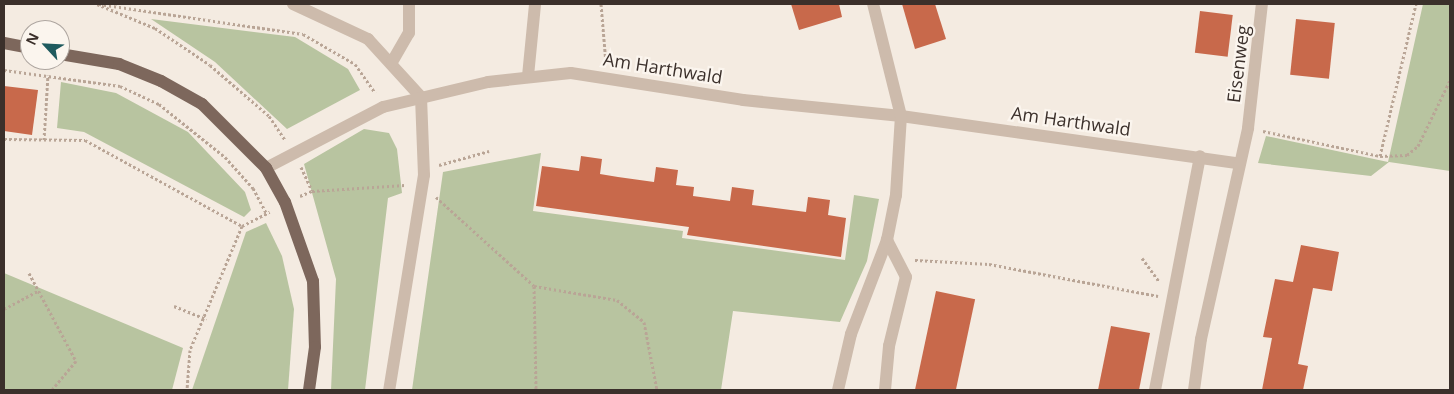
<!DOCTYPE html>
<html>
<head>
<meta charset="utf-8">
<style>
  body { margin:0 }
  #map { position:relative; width:1454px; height:394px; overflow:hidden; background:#f4ebe1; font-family:"Open Sans",sans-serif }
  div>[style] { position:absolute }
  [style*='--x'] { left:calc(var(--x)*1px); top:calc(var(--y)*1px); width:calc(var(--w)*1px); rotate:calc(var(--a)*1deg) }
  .green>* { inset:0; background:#b8c4a0 }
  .building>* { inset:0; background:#c8694b; transform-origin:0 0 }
  .path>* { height:3px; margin-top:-1.5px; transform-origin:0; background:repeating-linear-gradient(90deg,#b9a596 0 2.5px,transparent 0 5px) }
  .minor>* { height:12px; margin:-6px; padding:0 6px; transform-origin:6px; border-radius:6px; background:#cdbbac }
  .major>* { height:12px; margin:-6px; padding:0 6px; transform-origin:6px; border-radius:6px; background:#7d675c }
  span { translate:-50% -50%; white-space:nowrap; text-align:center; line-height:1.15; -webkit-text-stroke:4.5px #fbf5ee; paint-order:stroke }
  .street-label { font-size:18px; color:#3b302b }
  .frame { position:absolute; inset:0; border:5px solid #3b302b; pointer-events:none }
  .north { position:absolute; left:20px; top:20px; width:50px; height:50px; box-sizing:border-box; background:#fbf5ee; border:1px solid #aea6a0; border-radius:50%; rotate:295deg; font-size:14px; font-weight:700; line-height:20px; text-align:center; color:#3b302b }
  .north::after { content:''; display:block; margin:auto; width:18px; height:22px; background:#1f5a5e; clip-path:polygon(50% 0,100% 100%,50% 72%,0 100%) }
</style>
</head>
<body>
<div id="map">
  <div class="green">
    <i style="clip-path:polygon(1423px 4px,1450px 4px,1450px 171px,1389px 162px,1371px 176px,1258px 163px,1266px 136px,1388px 162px)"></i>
    <i style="clip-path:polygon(151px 19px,295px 37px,348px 69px,360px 90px,287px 129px,215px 62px)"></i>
    <i style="clip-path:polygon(61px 82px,116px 93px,188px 132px,245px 192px,251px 210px,244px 217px,84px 132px,57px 128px)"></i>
    <i style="clip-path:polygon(364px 129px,389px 133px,397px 149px,402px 193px,388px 198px,365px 390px,331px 390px,336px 279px,304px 164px)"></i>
    <i style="clip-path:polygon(541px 153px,533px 211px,683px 231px,682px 238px,845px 260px,854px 195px,879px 199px,867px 261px,840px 322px,733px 311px,721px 390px,412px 390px,443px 172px)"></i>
    <i style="clip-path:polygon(266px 223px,282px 256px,294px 309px,288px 390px,192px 390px,246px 232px)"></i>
    <i style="clip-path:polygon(4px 273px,183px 348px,172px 390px,4px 390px)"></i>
  </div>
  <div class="building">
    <i style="clip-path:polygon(791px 4px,839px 4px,842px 17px,799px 30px)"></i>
    <i style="clip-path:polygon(902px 4px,935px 4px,946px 39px,915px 49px)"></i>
    <i style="left:1200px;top:11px;width:33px;height:42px;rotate:7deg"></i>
    <i style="left:1296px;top:19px;width:39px;height:56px;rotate:6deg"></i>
    <i style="clip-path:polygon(4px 86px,38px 90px,32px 135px,4px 131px)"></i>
    <i style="clip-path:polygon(581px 156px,602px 159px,600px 174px,618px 177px,654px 182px,656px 167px,678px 170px,676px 185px,694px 187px,693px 196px,730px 201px,732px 187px,754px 190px,752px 205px,806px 212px,808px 197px,830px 200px,828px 215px,846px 218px,841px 257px,687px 235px,689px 227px,536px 206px,542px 166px,579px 171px)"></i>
    <i style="clip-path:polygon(1301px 245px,1339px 252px,1332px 291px,1313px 288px,1298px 364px,1308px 366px,1303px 390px,1262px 390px,1272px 338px,1263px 337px,1275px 279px,1293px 282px)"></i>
    <i style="left:936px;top:291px;width:40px;height:101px;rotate:12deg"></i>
    <i style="clip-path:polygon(1111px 326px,1150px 333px,1139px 390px,1098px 390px)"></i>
  </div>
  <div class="path">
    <i style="--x:97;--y:4;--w:63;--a:22.5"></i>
    <i style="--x:155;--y:28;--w:66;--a:33.9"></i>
    <i style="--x:210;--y:65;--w:78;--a:40.8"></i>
    <i style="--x:269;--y:116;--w:29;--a:56"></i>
    <i style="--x:99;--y:4;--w:206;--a:8.4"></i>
    <i style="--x:303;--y:34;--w:60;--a:30"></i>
    <i style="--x:355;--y:64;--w:35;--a:55"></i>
    <i style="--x:601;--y:4;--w:59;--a:85.2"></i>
    <i style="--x:4;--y:70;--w:117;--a:7.9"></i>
    <i style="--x:120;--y:86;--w:43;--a:24.8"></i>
    <i style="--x:159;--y:104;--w:85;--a:38.8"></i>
    <i style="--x:225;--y:157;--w:42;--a:47.9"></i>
    <i style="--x:253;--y:188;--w:30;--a:62"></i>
    <i style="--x:1263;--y:131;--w:120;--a:12.1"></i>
    <i style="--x:1380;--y:156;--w:27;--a:-2"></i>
    <i style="--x:1407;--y:155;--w:14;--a:-39"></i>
    <i style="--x:1418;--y:146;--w:73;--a:-64.1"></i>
    <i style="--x:4;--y:139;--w:81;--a:0.7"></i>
    <i style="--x:85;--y:140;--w:179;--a:28.7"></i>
    <i style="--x:242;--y:226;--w:134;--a:112.8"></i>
    <i style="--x:190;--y:350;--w:40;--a:94.3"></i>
    <i style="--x:44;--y:140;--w:65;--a:-86.5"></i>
    <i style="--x:1380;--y:156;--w:156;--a:-76.7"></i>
    <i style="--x:439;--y:165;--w:52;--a:-15.6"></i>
    <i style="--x:301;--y:167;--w:26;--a:65"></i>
    <i style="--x:300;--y:196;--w:13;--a:-23"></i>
    <i style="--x:312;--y:191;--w:93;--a:-3.7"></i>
    <i style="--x:436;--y:197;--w:132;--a:42.2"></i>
    <i style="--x:534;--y:286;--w:104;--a:88.9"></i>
    <i style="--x:242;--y:226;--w:31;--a:-27"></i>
    <i style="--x:1142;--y:258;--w:29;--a:54"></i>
    <i style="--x:915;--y:260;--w:74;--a:3.1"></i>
    <i style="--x:989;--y:264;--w:172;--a:10.7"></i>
    <i style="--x:29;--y:273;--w:100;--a:61.9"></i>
    <i style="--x:76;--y:361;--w:38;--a:130"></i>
    <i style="--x:534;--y:286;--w:84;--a:9.6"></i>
    <i style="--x:617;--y:300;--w:35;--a:39"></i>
    <i style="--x:644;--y:322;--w:69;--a:79.2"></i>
    <i style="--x:174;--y:306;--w:35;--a:22"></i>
    <i style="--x:4;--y:309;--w:38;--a:-28"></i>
  </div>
  <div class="minor">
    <i style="--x:293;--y:4;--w:83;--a:25"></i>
    <i style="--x:368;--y:39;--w:79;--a:47.6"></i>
    <i style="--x:421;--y:97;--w:78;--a:87.8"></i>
    <i style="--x:424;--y:175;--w:218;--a:99.2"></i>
    <i style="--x:392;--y:62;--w:34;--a:-60"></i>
    <i style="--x:409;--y:33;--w:29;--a:-90"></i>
    <i style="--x:528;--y:76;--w:72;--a:-84.4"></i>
    <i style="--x:266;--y:168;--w:132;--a:-27.5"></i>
    <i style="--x:383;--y:107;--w:108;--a:-13.4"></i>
    <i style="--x:488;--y:82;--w:83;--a:-6.2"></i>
    <i style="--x:571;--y:73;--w:174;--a:8.9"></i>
    <i style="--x:743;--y:100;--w:159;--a:5.8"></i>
    <i style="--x:901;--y:116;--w:339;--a:8"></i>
    <i style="--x:838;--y:390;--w:57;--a:-76.9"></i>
    <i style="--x:851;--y:334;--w:101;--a:-69"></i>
    <i style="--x:887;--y:240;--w:46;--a:-78.7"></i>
    <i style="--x:896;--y:195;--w:79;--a:-86.4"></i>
    <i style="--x:901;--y:116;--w:115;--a:-104"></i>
    <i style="--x:885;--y:390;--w:44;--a:-84.8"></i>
    <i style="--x:889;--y:346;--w:71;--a:-76.2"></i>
    <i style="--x:906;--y:277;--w:42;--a:-117.2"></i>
    <i style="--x:1155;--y:390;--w:238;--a:-79.1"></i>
    <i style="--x:1194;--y:390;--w:51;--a:-82.2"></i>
    <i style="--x:1201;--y:339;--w:216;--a:-77.4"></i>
    <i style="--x:1248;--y:128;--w:125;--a:-83.6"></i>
  </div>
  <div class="major">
    <i style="--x:4;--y:43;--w:26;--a:11"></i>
    <i style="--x:60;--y:54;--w:60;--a:9.6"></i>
    <i style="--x:119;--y:64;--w:45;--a:22"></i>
    <i style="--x:161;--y:81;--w:47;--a:29.3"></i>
    <i style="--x:202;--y:104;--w:91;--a:45"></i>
    <i style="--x:266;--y:168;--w:39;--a:61"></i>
    <i style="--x:285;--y:202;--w:84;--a:70.5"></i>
    <i style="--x:313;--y:281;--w:66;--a:88.3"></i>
    <i style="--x:315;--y:347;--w:43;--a:97.9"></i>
  </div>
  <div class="street-label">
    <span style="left:1238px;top:64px;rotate:-83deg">Eisenweg</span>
    <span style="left:663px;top:68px;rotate:9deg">Am Harthwald</span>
    <span style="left:1071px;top:121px;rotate:8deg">Am Harthwald</span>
  </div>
  <div class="frame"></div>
  <div class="north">N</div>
</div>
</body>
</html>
